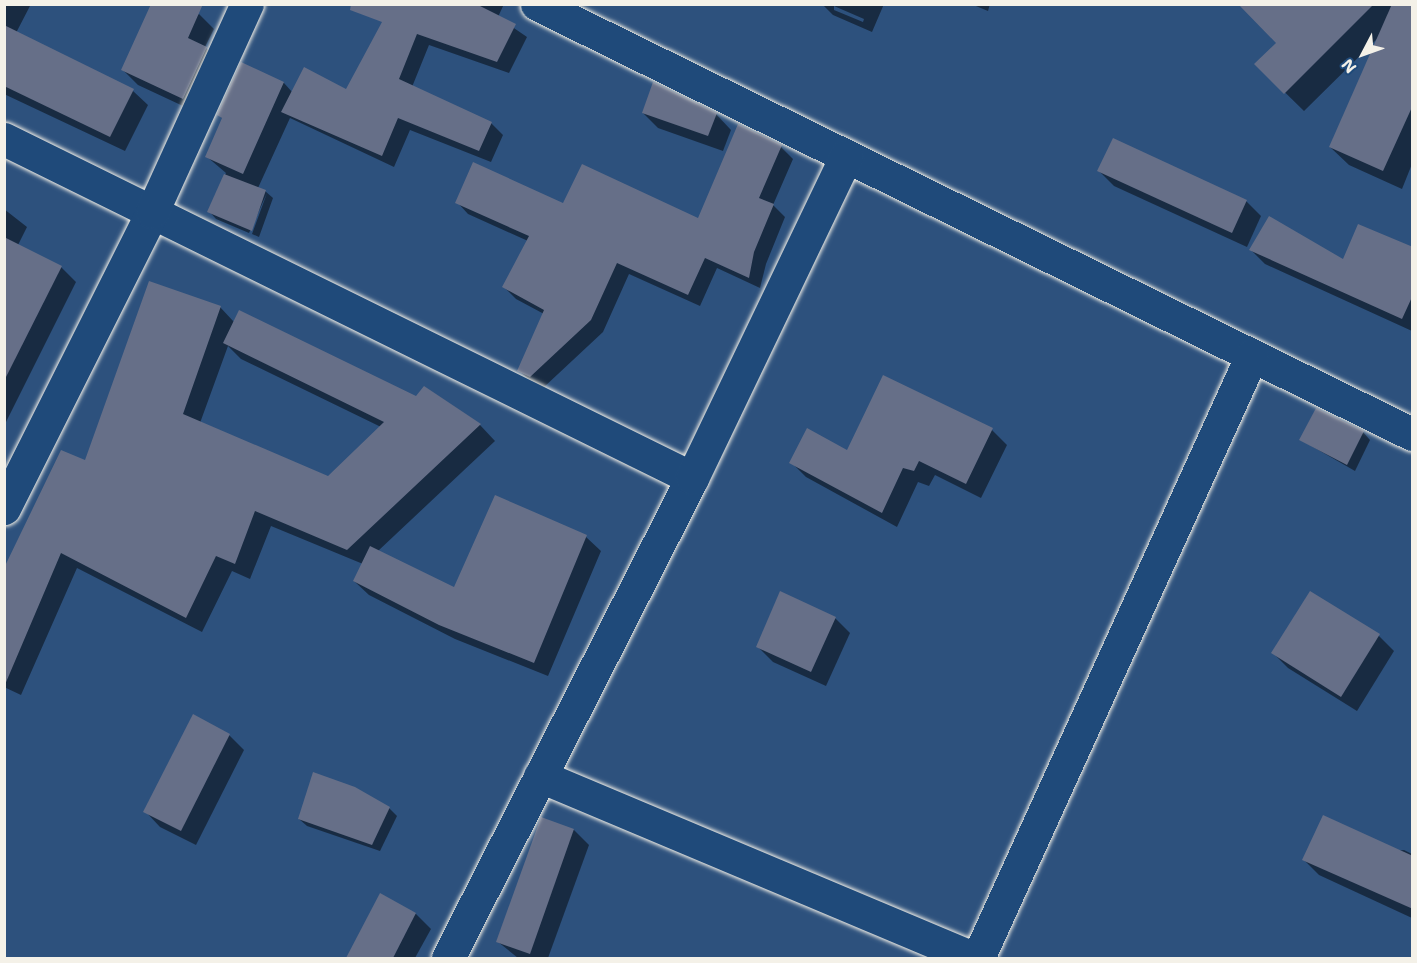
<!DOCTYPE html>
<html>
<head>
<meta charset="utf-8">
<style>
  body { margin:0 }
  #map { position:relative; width:1417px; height:963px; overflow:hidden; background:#2d517d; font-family:"Shantell Sans",sans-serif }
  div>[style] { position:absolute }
  .shadow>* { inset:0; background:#0007 }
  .building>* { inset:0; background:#666f88 }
  .roads { filter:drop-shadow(0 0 2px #f4f1e8) drop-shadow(0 0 2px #f4f1e8) }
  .minor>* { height:33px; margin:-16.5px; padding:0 16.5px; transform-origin:16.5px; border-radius:16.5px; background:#1f4a7a }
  span { translate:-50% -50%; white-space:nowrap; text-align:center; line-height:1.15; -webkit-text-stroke:4.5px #1f4a7a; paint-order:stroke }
  .frame { position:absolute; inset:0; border:6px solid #f4f1e8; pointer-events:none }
  .north { position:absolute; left:1333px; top:24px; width:60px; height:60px; -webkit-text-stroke:4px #1f4a7a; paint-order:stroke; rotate:229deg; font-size:16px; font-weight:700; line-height:24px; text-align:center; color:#f4f1e8 }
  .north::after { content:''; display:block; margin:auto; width:21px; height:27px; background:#f4f1e8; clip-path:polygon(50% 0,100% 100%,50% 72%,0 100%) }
</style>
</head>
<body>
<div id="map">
  <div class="shadow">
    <div style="clip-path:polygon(4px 4px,31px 4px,16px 33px,133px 91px,148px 105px,125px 151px,4px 94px)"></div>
    <div style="clip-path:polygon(394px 4px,504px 4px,498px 17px,527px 37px,509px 73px,429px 45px,412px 87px,491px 123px,503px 135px,491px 162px,410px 130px,394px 167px,290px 118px,258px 188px,265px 191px,273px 198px,259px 237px,252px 234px,267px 193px,249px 233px,216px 219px,209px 211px,226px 173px,206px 156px,223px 119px,219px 115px,242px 64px,284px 83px,293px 93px,346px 91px)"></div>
    <div style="clip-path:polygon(evenodd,822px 4px,884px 4px,872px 32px,833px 15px,822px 4px,834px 6px,864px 19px,863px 22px,834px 10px,834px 6px)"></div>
    <div style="clip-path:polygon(971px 4px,990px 4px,988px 11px)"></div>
    <div style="clip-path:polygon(1412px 4px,1412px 164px,1402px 189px,1349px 165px,1330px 147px,1380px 36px,1304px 111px,1256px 64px,1278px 43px,1240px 5px)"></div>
    <div style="clip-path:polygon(199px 14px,214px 29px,205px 47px,221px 63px,198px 113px,138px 85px,123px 70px)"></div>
    <div style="clip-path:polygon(643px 113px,716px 114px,731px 130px,723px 151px,658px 128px)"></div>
    <div style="clip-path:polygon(739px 126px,781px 147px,793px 159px,773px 205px,785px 217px,766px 264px,760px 288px,717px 268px,700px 306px,629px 274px,603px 332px,543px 388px,531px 382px,519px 370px,544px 314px,516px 299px,504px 287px,528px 241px,468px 214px,457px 202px,564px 205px,699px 220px)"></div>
    <div style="clip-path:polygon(1099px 171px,1246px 201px,1261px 216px,1247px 247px,1114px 186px)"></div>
    <div style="clip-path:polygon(4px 209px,27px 227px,18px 245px,61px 267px,76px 282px,4px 426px)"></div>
    <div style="clip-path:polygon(1412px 249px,1412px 331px,1265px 264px,1251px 250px,1344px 261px)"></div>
    <div style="clip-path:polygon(evenodd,220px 307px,234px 322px,480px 425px,495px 441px,378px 551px,455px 589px,496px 497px,586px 537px,601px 551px,548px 676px,455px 639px,369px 595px,354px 581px,363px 564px,271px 526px,250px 579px,232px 571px,202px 632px,77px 568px,21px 695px,4px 687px,4px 570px,86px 462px,220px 307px,228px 346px,241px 359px,381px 427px,328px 478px,200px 423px,228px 346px)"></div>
    <div style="clip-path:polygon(992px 430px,1007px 445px,981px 498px,935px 475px,929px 486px,918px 482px,897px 527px,806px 477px,791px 462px)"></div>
    <div style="clip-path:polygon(1363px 432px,1370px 440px,1355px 471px,1301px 440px)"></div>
    <div style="clip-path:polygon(1311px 593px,1379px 636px,1394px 651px,1357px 711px,1288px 668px,1273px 653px)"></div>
    <div style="clip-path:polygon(835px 618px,850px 633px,826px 686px,773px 662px,758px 647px)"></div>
    <div style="clip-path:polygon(229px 735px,244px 750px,196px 845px,160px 827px,145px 811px)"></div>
    <div style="clip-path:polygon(389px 808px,397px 816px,380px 851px,307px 826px,299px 819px)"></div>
    <div style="clip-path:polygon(542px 819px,574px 830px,589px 845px,548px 958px,518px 958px,497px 941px)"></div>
    <div style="clip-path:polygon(1404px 850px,1412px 854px,1412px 918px,1319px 875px,1304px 860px)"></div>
    <div style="clip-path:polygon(381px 895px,416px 914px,431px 929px,415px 958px,348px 958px)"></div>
  </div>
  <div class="building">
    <div style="clip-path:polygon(151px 4px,203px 4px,188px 38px,207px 47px,183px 99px,121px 70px)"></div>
    <div style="clip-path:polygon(351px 4px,476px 4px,516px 24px,497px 62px,417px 34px,399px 79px,492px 122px,479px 151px,398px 118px,382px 156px,281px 112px,304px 67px,346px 89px,382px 22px,350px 10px)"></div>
    <div style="clip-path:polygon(1238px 4px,1374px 4px,1284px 94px,1254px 64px,1276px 43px)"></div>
    <div style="clip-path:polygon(1392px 4px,1413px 4px,1413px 105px,1383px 171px,1329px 147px)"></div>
    <div style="clip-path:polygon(4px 25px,134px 89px,110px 137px,4px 86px)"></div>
    <div style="clip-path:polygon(241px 62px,284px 82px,243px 174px,205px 157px,222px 118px,217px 115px)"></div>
    <div style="clip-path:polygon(653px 82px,717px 113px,708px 136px,642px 113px)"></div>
    <div style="clip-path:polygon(738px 124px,782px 145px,759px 198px,774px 204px,754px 252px,749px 278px,705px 258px,688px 295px,617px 263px,591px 320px,530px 377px,517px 371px,544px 310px,502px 287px,529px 236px,455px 203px,473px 162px,563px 203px,582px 164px,698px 218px)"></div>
    <div style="clip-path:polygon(1113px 138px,1247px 200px,1232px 233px,1097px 171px)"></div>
    <div style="clip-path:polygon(224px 174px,266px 190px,252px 231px,207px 212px)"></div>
    <div style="clip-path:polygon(1269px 216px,1343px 259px,1358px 224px,1413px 247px,1413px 295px,1402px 319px,1249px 250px)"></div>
    <div style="clip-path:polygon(4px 237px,62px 266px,4px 381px)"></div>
    <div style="clip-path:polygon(149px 281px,221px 306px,183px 414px,328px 476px,384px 422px,223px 343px,239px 310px,416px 396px,424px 386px,481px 424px,347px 550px,255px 511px,235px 564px,216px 556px,186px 618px,61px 553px,4px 687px,4px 568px,61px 450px,85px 460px)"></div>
    <div style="clip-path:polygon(883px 375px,993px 428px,966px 484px,919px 461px,914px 471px,903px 468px,882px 513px,789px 463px,807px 428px,847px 450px)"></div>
    <div style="clip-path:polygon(1316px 408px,1364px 431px,1347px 465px,1299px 440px)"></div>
    <div style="clip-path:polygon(495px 495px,587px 535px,534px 663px,439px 625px,353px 581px,370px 546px,454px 587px)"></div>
    <div style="clip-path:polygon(780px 591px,836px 617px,811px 672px,756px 647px)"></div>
    <div style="clip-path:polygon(1310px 591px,1380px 634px,1341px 697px,1271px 653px)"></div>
    <div style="clip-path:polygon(193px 714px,230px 734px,181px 831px,143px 812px)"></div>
    <div style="clip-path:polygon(313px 772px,355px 787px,390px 807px,372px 845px,298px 819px)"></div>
    <div style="clip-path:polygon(1323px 815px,1413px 856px,1413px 909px,1302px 860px)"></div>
    <div style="clip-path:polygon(541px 817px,574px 829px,530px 954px,496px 942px)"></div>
    <div style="clip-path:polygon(380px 893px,416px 913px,393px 958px,346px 958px)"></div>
  </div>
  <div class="roads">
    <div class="minor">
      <div style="left:537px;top:4px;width:975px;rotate:26.17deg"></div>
      <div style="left:4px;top:139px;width:767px;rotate:26.23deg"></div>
      <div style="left:4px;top:508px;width:331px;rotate:-63.4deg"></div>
      <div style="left:152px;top:212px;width:229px;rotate:-65.5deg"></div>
      <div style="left:540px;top:776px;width:471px;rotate:22.8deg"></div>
      <div style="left:448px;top:958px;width:538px;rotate:-63.05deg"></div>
      <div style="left:692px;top:478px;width:357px;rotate:-64.4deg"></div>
      <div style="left:978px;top:958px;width:662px;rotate:-65.56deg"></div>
    </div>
  </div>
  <div class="frame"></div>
  <div class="north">N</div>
</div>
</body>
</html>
